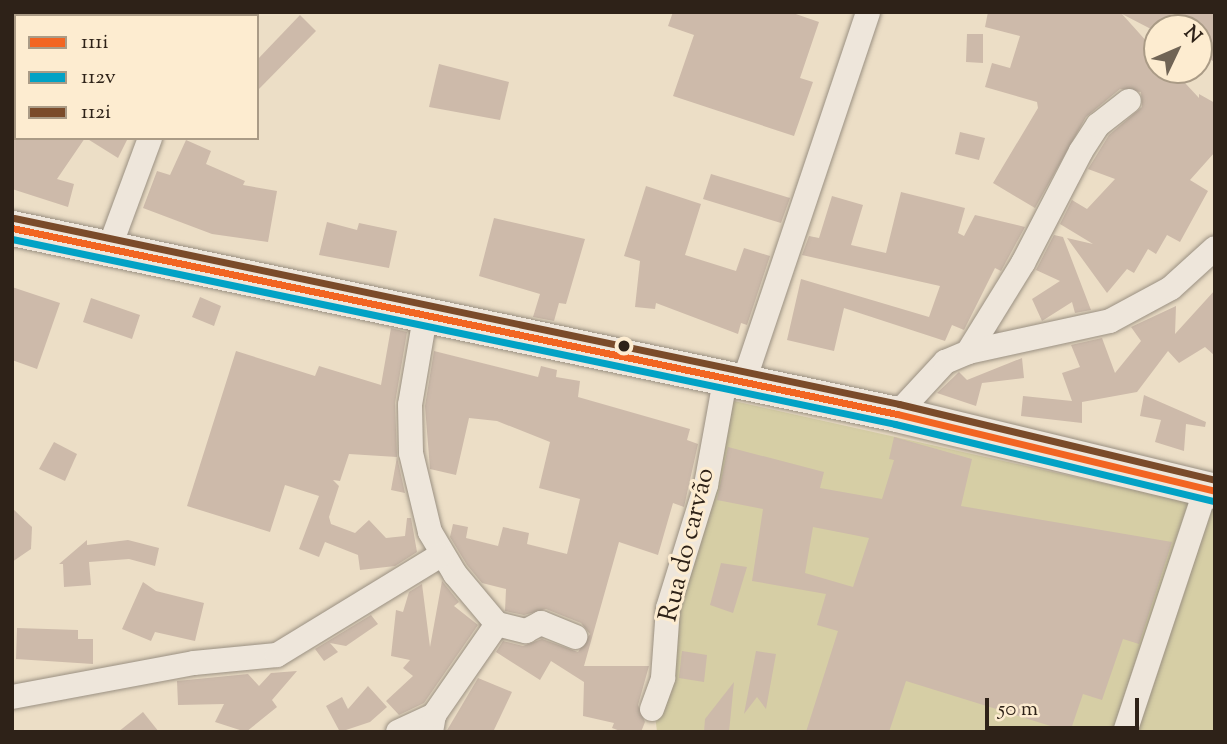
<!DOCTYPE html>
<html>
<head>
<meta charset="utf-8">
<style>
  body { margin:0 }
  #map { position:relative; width:1227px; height:744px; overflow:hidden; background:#ecdec6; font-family:"Sorts Mill Goudy",serif }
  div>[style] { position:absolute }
  .green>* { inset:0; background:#d6cea5 }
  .building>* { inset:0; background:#cdbaaa }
  .roads { filter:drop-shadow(0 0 2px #9a9082) drop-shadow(0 0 2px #9a9082) }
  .minor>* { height:24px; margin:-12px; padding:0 12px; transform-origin:12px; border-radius:12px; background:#eee6db }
  .secondary>* { height:35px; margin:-17.5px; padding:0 17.5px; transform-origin:17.5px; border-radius:17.5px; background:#eee6db }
  .bus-1>* { height:7px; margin:-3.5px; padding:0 3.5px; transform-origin:3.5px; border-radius:3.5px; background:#f26522 }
  .bus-2>* { height:7px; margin:-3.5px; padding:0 3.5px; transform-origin:3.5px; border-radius:3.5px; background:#02a2c5 }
  .bus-3>* { height:7px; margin:-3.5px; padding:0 3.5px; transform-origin:3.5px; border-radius:3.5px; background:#7a4b2a }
  .dots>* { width:19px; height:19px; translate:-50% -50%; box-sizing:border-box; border:4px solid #fdecd0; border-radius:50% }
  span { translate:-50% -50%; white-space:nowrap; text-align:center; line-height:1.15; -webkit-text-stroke:6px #fdecd0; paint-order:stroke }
  .street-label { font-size:26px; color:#2e2218 }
  .frame { position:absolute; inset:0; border:14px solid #2e2218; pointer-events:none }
  .legend { position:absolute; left:14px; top:14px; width:245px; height:126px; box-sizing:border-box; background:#fdecd0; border:2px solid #aa9b86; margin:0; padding:9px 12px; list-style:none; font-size:21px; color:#2e2218 }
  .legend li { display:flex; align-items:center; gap:14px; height:35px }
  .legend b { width:35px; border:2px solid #aa9b86 }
  .north { position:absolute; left:1143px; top:14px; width:70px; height:70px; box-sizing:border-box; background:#fdecd0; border:2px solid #aa9b86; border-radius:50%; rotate:46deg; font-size:19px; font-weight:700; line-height:28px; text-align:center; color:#2e2218 }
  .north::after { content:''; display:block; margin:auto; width:24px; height:32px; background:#706455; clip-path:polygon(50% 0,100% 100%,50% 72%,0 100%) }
  .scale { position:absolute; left:985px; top:698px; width:154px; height:32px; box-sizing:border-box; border:4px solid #2e2218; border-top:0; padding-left:9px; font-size:21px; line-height:24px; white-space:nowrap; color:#2e2218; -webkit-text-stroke:5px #fdecd0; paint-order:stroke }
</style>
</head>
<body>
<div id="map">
  <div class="green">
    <div style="clip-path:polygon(725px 399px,1215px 508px,1215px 732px,657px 732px,655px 714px,676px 604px)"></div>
  </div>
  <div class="building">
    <div style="clip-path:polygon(673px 12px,790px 12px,819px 22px,800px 78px,813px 82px,794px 136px,673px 96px,694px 35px,668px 26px)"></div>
    <div style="clip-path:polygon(988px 12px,1215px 12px,1215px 62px,1199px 54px,1199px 28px,1189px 28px,1171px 12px,1168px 28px,1149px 28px,1122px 14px,1157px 53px,1157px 70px,1173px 70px,1199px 98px,1199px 94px,1215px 103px,1215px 152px,1190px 180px,1208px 191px,1180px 242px,1167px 235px,1156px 254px,1148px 249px,1134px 273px,1127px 269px,1107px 293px,1067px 238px,1093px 244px,1060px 224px,1072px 200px,1087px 209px,1115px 179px,1088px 169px,1109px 135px,1142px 107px,1141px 92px,1120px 89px,1086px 117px,1035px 208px,993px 183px,1038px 108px,1037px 102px,985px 87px,992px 63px,1010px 68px,1020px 36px,985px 27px)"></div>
    <div style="clip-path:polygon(300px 15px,316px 31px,257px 91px,257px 60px)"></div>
    <div style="clip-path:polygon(967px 34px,983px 34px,983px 63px,966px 62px)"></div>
    <div style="clip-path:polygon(439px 64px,509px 82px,500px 120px,429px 107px)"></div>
    <div style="clip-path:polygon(960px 132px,985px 138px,979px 160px,955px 154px)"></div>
    <div style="clip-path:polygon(12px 138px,85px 138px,57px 179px,74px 184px,68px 207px,12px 189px)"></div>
    <div style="clip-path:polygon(86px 138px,128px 138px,118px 158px)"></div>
    <div style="clip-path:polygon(186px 140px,211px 151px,206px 164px,245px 181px,243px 185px,277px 191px,268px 242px,212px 234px,143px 208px,157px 171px,170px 175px)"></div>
    <div style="clip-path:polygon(711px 174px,790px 198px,781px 223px,703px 199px)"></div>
    <div style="clip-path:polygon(646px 186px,701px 204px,685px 255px,736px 271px,744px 248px,770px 256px,747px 325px,741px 323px,738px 334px,656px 303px,655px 309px,635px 307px,640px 261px,624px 256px)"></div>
    <div style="clip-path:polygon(901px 192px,965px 208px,958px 233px,964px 236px,975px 215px,1025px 227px,1001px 271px,995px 268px,964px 330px,952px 325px,945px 341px,844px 308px,834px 351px,787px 340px,801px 279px,929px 317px,940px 286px,802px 255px,809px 236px,819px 238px,832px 196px,863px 205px,851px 245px,886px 253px)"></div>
    <div style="clip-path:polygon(494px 218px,585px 239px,566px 304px,559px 303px,554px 321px,533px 317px,540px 294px,479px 276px)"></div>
    <div style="clip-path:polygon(327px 222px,357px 230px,359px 223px,397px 231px,389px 268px,319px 255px)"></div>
    <div style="clip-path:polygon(1054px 235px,1063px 237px,1091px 310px,1075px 313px,1072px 302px,1042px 321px,1032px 299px,1060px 281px,1036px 270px)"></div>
    <div style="clip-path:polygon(12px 287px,60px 303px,37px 369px,12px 360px)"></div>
    <div style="clip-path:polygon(1215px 290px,1215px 356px,1205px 347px,1179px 363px,1168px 351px,1137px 392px,1082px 402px,1082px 423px,1021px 416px,1023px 396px,1072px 401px,1062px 373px,1080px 367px,1071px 345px,1102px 338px,1115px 373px,1141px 341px,1131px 327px,1176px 306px,1175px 334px)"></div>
    <div style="clip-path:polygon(200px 297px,221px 306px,214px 326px,192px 317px)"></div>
    <div style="clip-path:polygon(91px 298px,140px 315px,132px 339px,83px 322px)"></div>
    <div style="clip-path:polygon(391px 328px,407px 332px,395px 403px,397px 457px,349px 454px,340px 481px,333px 480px,339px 486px,329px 517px,331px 524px,355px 533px,369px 520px,386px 538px,405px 536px,407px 518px,411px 518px,417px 552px,395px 566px,360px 570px,358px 555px,325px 542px,319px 557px,299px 549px,319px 496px,285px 485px,270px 532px,187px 506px,236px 351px,315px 376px,319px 366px,381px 385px)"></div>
    <div style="clip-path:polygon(434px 351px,538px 377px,541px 366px,557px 370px,556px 377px,580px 381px,578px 397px,690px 429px,687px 440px,698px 444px,684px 507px,673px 503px,658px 555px,619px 542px,584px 666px,649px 666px,638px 705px,645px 722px,641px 732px,623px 732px,612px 728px,614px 723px,583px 716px,584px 682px,551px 661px,540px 680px,496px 652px,503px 641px,523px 646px,542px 639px,578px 652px,590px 634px,581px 623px,546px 609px,524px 615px,505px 611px,506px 589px,482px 583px,467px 565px,450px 537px,453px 524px,468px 527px,466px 538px,498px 546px,503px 527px,529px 533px,527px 544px,567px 554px,580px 499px,539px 488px,550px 442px,497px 421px,469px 418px,456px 475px,430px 469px,425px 406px)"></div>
    <div style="clip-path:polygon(1022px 358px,1024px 378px,982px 383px,976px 406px,937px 393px,959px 372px,967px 380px)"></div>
    <div style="clip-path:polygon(1144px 395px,1206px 422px,1205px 427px,1186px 424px,1184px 451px,1155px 442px,1161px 420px,1140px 416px)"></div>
    <div style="clip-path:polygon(evenodd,894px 437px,972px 459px,961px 506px,1172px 542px,1139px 644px,1123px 639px,1102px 700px,1083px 694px,1070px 732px,906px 681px,889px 732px,806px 732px,838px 631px,817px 625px,826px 594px,752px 581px,763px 509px,717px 500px,728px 447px,824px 472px,820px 488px,882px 499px,894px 460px,889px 459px,894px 437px,813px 527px,869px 538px,853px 587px,805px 573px,813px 527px)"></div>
    <div style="clip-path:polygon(54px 442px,77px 454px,65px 481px,39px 469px)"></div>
    <div style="clip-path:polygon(397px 457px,405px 493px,391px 490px)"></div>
    <div style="clip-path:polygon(12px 508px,32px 527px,31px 549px,12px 562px)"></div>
    <div style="clip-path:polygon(87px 540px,87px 545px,128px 540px,159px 548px,155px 566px,129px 559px,89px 562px,91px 585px,64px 587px,63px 564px,59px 564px)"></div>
    <div style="clip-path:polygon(721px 563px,747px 567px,733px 613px,710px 605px)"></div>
    <div style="clip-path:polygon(442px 581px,459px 602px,454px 606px,478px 625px,424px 703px,399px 715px,386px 701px,413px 676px,403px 668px,410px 660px,391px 656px,396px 610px,403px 612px,409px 592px,422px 584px,430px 647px)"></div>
    <div style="clip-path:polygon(143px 582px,156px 591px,204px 603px,195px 641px,155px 632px,151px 641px,122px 629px)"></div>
    <div style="clip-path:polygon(371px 615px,378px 624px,346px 646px,330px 643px,338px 652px,324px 661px,315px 649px)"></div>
    <div style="clip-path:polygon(17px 628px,78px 630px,78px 639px,93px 639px,93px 664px,16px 659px)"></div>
    <div style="clip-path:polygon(682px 651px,707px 655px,704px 682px,679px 678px)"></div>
    <div style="clip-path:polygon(756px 651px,776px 654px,766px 709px,757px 697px,744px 714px)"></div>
    <div style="clip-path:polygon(297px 671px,272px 700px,277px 707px,246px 732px,215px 722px,224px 704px,178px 705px,177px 681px,248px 674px,259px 686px,271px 673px)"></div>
    <div style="clip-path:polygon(478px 678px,512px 692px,493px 732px,446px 732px)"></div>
    <div style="clip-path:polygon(734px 682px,729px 732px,704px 732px,705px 719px)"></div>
    <div style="clip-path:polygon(368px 686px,387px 707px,370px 722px,340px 732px,326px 706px,342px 697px,348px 709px)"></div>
    <div style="clip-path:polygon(143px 712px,159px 732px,118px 732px)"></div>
  </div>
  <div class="roads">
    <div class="minor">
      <div style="left:197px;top:16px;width:4px;rotate:-76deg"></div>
      <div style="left:109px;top:249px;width:118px;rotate:-69.7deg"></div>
      <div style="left:425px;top:317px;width:89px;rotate:99.7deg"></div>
      <div style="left:410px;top:405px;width:48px;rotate:88.8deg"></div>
      <div style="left:411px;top:453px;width:81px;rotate:76.5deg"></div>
      <div style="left:430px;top:532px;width:49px;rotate:59.2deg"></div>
      <div style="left:455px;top:574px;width:65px;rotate:50deg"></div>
      <div style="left:497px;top:624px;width:30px;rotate:14deg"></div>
      <div style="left:526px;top:631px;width:17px;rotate:-28deg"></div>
      <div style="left:541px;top:623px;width:37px;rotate:22deg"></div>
      <div style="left:968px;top:352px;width:105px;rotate:-58.3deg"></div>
      <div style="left:1023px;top:263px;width:126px;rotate:-62.6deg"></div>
      <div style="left:1081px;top:151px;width:31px;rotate:-57deg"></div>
      <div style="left:1098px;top:125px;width:39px;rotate:-38deg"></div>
      <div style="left:743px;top:384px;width:392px;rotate:-71.4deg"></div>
      <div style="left:897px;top:414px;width:71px;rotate:-47.3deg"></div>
      <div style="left:945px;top:362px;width:25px;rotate:-23deg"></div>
      <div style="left:968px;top:352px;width:145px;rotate:-12.3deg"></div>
      <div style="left:1110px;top:321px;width:69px;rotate:-28.4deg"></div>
      <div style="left:1171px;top:288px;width:59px;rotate:-42.3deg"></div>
      <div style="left:12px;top:697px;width:185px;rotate:-10.6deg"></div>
      <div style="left:194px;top:663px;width:83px;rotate:-5.5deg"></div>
      <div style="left:277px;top:655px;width:192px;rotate:-31.4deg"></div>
      <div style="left:652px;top:709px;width:33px;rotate:-70deg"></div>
      <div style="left:663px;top:678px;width:70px;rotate:-85.9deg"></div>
      <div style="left:668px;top:608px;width:129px;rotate:-72.8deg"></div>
      <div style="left:706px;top:485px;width:107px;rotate:-79.7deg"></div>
      <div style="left:398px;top:732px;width:40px;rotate:-25deg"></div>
      <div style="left:431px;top:732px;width:17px;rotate:-80deg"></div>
      <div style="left:434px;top:715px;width:111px;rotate:-55.3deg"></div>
      <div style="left:1125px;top:732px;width:256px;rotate:-71.6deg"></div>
    </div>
    <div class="secondary">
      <div style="left:12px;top:228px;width:904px;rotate:11.87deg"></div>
      <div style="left:897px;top:414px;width:327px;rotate:13.6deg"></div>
    </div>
  </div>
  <div class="bus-1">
    <div style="left:12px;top:228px;width:904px;rotate:11.87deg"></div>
    <div style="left:897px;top:414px;width:327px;rotate:13.6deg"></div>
  </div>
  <div class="bus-2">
    <div style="left:12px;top:239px;width:902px;rotate:11.83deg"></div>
    <div style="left:895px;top:424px;width:327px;rotate:13.6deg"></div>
  </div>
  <div class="bus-3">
    <div style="left:14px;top:218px;width:904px;rotate:11.87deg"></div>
    <div style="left:899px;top:404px;width:325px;rotate:13.5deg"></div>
  </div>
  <div class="dots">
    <div style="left:624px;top:346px;background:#2e2218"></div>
  </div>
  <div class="street-label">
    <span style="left:688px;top:545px;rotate:-76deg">Rua do carvão</span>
  </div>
  <div class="frame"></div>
  <ul class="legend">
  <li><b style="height:9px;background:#f26522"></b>111i</li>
  <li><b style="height:9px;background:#02a2c5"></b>112v</li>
  <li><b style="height:9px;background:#7a4b2a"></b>112i</li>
  </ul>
  <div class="north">N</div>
  <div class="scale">50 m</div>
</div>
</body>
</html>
